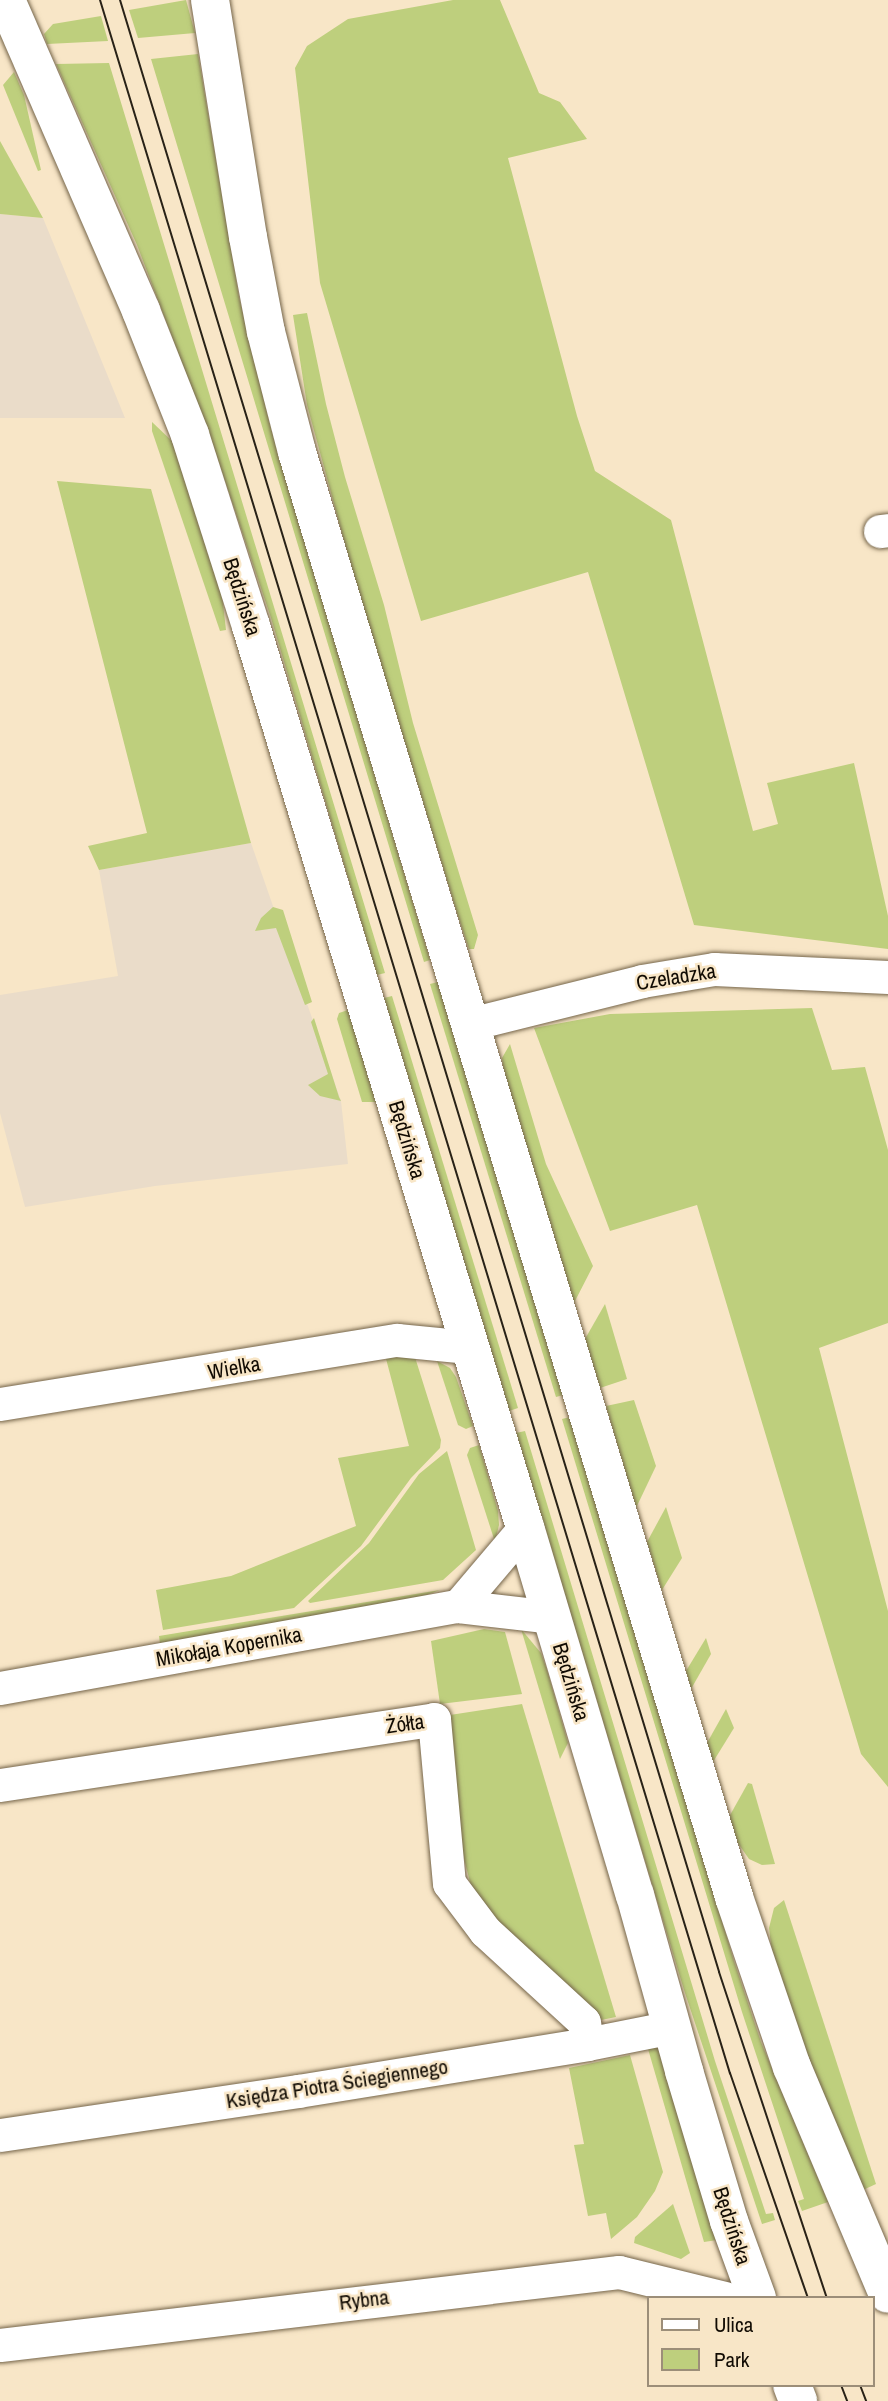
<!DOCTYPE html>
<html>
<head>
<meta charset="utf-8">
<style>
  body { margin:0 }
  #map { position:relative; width:888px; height:2401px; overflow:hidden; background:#f8e6c7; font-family:"Archivo Narrow",sans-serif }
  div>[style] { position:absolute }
  .commercial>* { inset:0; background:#eadcc9 }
  .green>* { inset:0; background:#becf7d }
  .roads { filter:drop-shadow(0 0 2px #75654a) drop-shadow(0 0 2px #75654a) }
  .minor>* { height:33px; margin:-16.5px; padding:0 16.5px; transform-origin:16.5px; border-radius:16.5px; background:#fff }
  .tertiary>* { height:38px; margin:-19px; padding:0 19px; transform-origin:19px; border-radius:19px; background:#fff }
  .tram>* { height:2px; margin:-1px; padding:0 1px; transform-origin:1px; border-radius:1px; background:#292217 }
  span { translate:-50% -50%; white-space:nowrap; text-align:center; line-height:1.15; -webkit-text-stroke:5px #f8e6c7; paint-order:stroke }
  .street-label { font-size:21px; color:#110b03 }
  .legend { position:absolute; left:647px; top:2296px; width:228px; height:91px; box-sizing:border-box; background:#f8e6c7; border:2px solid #9c8e79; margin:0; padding:9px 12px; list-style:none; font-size:21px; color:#110b03 }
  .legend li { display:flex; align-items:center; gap:14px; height:35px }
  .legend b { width:35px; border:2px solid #9c8e79 }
</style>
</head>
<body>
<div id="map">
  <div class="commercial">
    <div style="clip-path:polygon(0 214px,43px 218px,125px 418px,0 418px)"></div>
    <div style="clip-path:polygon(251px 843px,341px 1101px,348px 1164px,155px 1186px,25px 1207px,0 1113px,0 995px,118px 976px,99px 870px)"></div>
  </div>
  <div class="green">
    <div style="clip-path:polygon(186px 0,195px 33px,138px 38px,129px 10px)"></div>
    <div style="clip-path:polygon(453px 0,500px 0,539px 93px,560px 102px,587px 139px,508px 158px,577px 416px,595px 471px,671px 520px,753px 831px,778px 824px,767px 783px,854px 763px,888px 916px,888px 949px,694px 925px,588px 572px,421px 621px,320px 283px,295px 68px,307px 46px,348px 19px)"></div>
    <div style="clip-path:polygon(101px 16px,108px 41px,47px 44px,44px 34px,53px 24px)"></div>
    <div style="clip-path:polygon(198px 54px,239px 297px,270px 425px,430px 960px,424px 962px,151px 59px)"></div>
    <div style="clip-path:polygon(109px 63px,385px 973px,377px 975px,271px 618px,211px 439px,137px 245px,56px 64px)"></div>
    <div style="clip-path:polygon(14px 72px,24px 95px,41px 170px,38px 171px,3px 85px)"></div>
    <div style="clip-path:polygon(0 141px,43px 218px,0 214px)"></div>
    <div style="clip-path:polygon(307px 313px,326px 404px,345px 477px,384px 605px,413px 723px,478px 935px,474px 949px,469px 949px,459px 919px,357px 588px,307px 405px,293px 315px)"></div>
    <div style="clip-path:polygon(152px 422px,172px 441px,222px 595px,226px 630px,220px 631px,152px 431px)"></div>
    <div style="clip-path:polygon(57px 481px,151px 489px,251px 843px,99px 870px,88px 846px,147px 833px)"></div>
    <div style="clip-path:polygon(273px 907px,283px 910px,312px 1002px,305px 1005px,276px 928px,255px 931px,261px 918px)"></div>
    <div style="clip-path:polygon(438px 982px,563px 1395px,556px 1397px,430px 984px)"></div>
    <div style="clip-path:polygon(392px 996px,518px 1408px,509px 1411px,384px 998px)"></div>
    <div style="clip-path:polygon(812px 1008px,832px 1070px,865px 1067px,888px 1150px,888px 1323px,819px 1348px,888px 1611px,888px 1787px,861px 1754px,697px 1205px,610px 1231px,534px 1028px,610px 1014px)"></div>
    <div style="clip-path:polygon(348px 1010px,376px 1102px,362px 1102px,337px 1019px,339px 1013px)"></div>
    <div style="clip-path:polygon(314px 1018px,339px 1097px,341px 1101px,320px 1096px,308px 1085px,328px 1074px,311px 1022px)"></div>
    <div style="clip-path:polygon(510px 1044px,546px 1164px,593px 1266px,574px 1303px,504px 1072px,502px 1058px)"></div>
    <div style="clip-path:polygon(605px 1304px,627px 1379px,600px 1388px,585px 1339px)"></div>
    <div style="clip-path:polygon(414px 1354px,441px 1440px,440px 1448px,411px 1478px,361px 1546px,294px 1608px,163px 1630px,156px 1590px,231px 1576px,356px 1526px,338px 1458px,409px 1446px,385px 1355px)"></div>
    <div style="clip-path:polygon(437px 1361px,450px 1368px,456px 1377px,473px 1426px,466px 1429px,458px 1425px)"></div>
    <div style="clip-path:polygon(634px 1400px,656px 1466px,636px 1508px,606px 1406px)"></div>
    <div style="clip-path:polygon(570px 1417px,734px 1961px,761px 2042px,828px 2202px,802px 2211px,798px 2201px,804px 2199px,742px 2012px,562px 1419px)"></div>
    <div style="clip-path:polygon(525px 1431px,715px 2061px,766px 2214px,773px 2213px,775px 2220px,762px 2224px,684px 1990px,516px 1433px)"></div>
    <div style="clip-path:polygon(479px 1445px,498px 1511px,499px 1525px,495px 1542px,467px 1455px,470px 1448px)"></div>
    <div style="clip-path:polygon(447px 1451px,476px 1550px,443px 1580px,310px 1603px,308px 1601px,369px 1543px,419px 1474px)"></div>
    <div style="clip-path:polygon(666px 1507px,682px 1558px,662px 1590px,647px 1542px)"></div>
    <div style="clip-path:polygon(440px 1590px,419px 1598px,160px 1644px,159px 1636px)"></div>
    <div style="clip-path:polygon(484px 1629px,505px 1632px,522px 1694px,440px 1704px,431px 1641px)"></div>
    <div style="clip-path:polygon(521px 1629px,541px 1653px,547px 1670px,568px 1743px,560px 1759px)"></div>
    <div style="clip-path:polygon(706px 1638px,711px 1654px,691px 1689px,686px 1671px)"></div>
    <div style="clip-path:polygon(522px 1704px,616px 2017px,591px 2022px,476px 1906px,453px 1815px,437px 1717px)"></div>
    <div style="clip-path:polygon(726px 1709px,734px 1728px,713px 1762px,707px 1743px)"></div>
    <div style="clip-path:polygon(748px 1783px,752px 1784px,775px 1864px,762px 1865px,749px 1859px,733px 1836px,729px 1817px)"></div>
    <div style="clip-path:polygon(784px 1900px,876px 2184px,863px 2190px,801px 2042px,772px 1953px,769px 1928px,774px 1908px)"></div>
    <div style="clip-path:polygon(646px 2042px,658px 2047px,717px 2240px,704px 2242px)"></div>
    <div style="clip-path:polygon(630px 2055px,663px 2172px,655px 2191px,637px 2217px,611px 2239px,606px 2213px,588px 2216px,574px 2145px,584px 2144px,569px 2068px)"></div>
    <div style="clip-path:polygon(673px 2204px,690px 2253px,681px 2259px,634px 2243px,635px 2237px)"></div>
  </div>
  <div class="roads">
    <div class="minor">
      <div style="left:880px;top:531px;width:8px;rotate:-7deg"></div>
      <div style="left:470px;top:1024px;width:177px;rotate:-14deg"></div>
      <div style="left:642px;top:981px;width:73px;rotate:-9.5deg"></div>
      <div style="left:714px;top:969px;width:174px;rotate:2.6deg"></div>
      <div style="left:0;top:1404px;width:402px;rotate:-9.2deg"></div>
      <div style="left:397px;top:1340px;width:72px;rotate:5.6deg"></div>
      <div style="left:458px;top:1606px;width:104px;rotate:-49.7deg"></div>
      <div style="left:0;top:1688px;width:465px;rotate:-10.2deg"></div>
      <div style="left:458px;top:1606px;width:94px;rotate:6.7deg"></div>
      <div style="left:0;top:1785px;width:439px;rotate:-8.6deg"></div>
      <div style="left:434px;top:1719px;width:165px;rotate:84.8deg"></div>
      <div style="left:449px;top:1883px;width:60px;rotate:53.1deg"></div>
      <div style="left:485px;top:1931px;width:134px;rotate:42.6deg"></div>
      <div style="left:584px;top:2022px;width:22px;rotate:82deg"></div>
      <div style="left:0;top:2135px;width:301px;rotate:-8.4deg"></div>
      <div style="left:298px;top:2091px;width:293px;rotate:-9.2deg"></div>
      <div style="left:587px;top:2044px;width:87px;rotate:-11.3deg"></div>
      <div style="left:0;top:2345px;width:623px;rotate:-6.73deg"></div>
      <div style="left:619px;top:2272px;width:109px;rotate:13.8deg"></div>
    </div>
    <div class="tertiary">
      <div style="left:6px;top:0;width:339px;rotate:66.5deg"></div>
      <div style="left:141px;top:311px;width:133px;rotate:68.4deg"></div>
      <div style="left:190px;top:435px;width:201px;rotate:72.3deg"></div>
      <div style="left:251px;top:626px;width:942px;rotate:73.09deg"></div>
      <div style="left:525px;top:1527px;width:384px;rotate:73.4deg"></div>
      <div style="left:635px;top:1895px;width:183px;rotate:74.4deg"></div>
      <div style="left:684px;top:2071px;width:157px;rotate:73.3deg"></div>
      <div style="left:729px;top:2221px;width:82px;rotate:70deg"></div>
      <div style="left:210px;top:0;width:240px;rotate:80.9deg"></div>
      <div style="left:248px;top:237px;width:97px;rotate:79.3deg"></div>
      <div style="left:266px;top:332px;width:124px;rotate:75.5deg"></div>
      <div style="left:297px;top:452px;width:1510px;rotate:73.17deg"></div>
      <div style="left:734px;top:1897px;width:180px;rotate:71.2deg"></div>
      <div style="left:792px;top:2067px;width:246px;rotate:67.1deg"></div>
      <div style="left:792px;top:2385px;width:17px;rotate:69deg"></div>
    </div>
  </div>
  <div class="tram">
    <div style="left:100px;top:0;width:2167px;rotate:73.1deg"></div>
    <div style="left:730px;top:2073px;width:238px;rotate:70.9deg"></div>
    <div style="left:120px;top:0;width:2061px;rotate:73.1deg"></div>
    <div style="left:719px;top:1972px;width:343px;rotate:71.7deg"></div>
    <div style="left:841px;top:2385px;width:17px;rotate:69deg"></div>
    <div style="left:860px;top:2385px;width:17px;rotate:69deg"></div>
  </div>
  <div class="street-label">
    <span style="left:242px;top:597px;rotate:72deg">Będzińska</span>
    <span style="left:676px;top:977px;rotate:-9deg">Czeladzka</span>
    <span style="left:407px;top:1140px;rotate:73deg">Będzińska</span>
    <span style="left:234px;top:1368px;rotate:-10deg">Wielka</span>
    <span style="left:229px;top:1647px;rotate:-10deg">Mikołaja Kopernika</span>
    <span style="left:571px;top:1682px;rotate:73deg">Będzińska</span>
    <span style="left:405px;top:1724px;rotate:-8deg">Żółta</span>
    <span style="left:337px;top:2084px;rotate:-9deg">Księdza Piotra Ściegiennego</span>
    <span style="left:732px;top:2226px;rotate:72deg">Będzińska</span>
    <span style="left:364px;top:2300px;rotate:-7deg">Rybna</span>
  </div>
  <ul class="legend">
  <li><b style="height:9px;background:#fff"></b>Ulica</li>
  <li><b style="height:19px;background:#becf7d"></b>Park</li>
  </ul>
</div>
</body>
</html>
